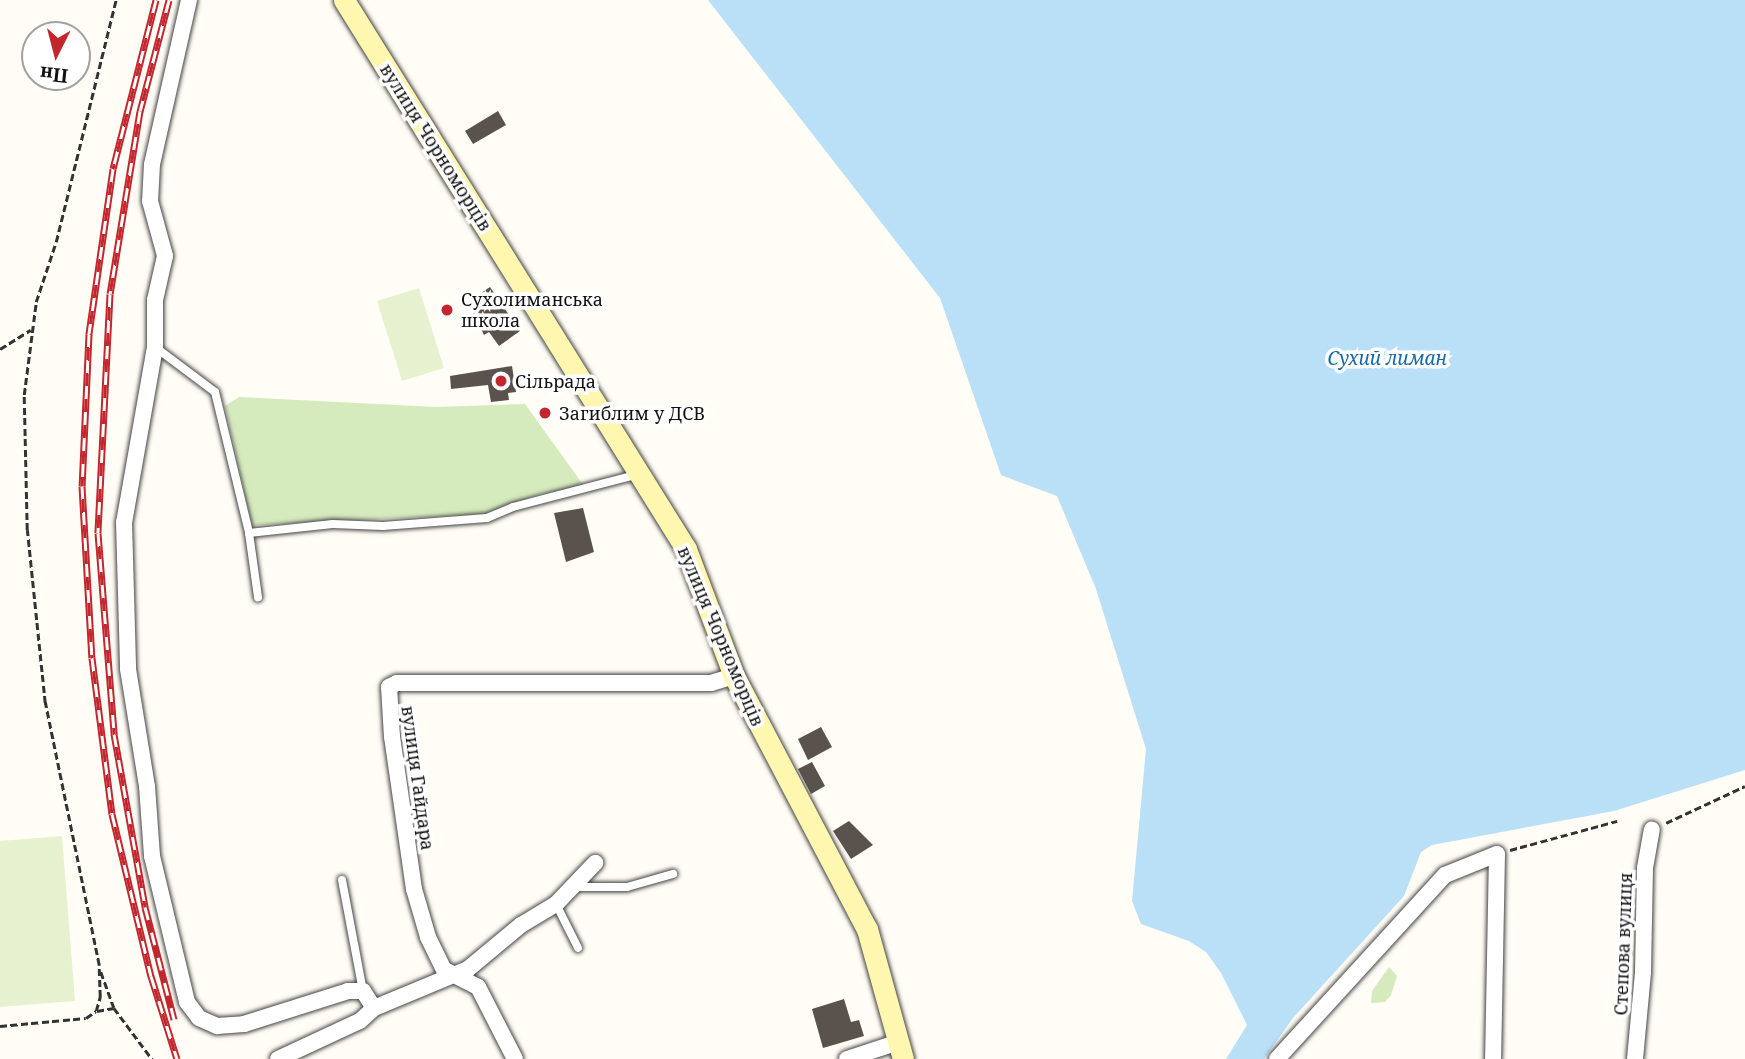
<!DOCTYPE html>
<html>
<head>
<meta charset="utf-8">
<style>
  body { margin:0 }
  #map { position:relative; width:1745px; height:1059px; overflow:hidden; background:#fffdf5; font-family:"Noto Serif",serif }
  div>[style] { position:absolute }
  .green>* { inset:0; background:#d5ebbd }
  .pitch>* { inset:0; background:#e6f2cf }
  .water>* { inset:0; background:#b9e0f7 }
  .building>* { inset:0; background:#5a524d }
  .path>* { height:2.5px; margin-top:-1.25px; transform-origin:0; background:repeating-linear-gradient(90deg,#333 0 7px,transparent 0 10.5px) }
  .roads { filter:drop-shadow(0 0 2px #444) drop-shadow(0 0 2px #444) }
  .service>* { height:8px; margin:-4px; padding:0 4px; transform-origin:4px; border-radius:4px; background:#fff }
  .minor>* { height:16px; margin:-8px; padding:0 8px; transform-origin:8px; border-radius:8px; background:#fff }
  .secondary>* { height:21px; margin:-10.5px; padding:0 10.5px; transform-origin:10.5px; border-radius:10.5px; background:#fff6b0 }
  .rail>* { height:7px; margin-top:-3.5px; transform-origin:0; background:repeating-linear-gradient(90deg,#fff 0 13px,#c4262e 0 26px); box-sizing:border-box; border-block:2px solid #c4262e }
  .dots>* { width:19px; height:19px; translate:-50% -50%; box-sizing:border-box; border:4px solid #fff; border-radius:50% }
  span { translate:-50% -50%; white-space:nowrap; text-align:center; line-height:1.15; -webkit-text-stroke:7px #fff; paint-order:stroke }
  .street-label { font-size:18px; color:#111 }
  .poi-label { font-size:18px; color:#111 }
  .left { translate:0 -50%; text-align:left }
  .water-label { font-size:19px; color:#1768a6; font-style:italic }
  .north { position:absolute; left:21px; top:21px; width:70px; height:70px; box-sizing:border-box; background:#fff; border:2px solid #a0a0a0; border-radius:50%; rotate:186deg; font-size:19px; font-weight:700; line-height:28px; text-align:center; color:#111 }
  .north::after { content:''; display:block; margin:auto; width:24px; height:32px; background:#c4262e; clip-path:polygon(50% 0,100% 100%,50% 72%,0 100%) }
</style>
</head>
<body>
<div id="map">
  <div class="green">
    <div style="clip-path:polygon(239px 397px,436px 407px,525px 404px,584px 486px,539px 494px,484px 514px,252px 525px,225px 406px)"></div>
    <div style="clip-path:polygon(1389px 967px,1397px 976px,1391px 995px,1385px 1002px,1371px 1003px,1372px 991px)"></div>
  </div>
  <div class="pitch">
    <div style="clip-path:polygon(419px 288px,444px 368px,402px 381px,377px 301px)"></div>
    <div style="clip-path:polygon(62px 836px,75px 1001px,0 1007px,0 841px)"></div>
  </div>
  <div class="water">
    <div style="clip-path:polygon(708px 0,1745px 0,1745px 770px,1614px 811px,1432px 845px,1421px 852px,1404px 896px,1293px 1018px,1264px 1059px,1226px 1059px,1247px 1025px,1221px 973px,1206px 952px,1189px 941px,1141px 924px,1132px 901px,1146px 749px,1096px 589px,1057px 496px,1001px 475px,940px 298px)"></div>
  </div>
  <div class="building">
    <div style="clip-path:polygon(498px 111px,506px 125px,473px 144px,465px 131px)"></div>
    <div style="clip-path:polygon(490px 287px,520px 331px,499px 346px,489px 332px,484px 335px,468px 302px)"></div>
    <div style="clip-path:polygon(512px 366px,516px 392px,508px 393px,509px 400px,491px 402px,488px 385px,451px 389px,450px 376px)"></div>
    <div style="clip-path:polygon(583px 508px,594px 552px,566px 562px,554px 513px)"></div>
    <div style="clip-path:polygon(821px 727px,832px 747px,808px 760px,798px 739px)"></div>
    <div style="clip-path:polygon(812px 762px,825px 786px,811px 794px,798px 769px)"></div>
    <div style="clip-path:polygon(849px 821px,873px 845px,851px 859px,833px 831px)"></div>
    <div style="clip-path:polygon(844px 999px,851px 1022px,859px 1020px,864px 1036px,823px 1048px,812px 1009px)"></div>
  </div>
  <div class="path">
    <div style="left:504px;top:308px;width:11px;rotate:-41deg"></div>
    <div style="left:0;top:349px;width:36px;rotate:-32deg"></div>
    <div style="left:1666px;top:823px;width:87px;rotate:-25.1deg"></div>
    <div style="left:1510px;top:850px;width:111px;rotate:-15.2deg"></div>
    <div style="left:101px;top:972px;width:38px;rotate:70deg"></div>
    <div style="left:114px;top:1008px;width:64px;rotate:53.3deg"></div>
    <div style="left:97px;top:1011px;width:17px;rotate:-10deg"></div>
    <div style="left:0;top:1026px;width:86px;rotate:-5.3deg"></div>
    <div style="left:86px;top:1018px;width:12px;rotate:-35deg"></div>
    <div style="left:96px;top:1011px;width:15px;rotate:-74deg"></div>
    <div style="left:100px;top:997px;width:32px;rotate:-92deg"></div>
    <div style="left:99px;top:965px;width:268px;rotate:-101.6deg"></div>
    <div style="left:45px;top:703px;width:174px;rotate:-95.9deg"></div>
    <div style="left:27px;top:530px;width:135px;rotate:-91.3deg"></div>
    <div style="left:24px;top:395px;width:94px;rotate:-82.6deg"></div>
    <div style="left:36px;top:302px;width:63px;rotate:-71.6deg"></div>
    <div style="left:56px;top:242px;width:249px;rotate:-76.1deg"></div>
  </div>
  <div class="roads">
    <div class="service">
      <div style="left:155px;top:347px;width:75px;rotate:36.9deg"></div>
      <div style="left:215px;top:392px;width:145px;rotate:76.4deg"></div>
      <div style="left:249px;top:533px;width:65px;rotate:82deg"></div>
      <div style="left:249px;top:533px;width:84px;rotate:-6.1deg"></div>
      <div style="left:333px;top:524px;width:50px;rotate:2.3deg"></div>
      <div style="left:383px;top:526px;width:104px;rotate:-4.4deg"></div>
      <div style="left:487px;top:518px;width:28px;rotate:-23deg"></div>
      <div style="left:513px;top:507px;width:130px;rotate:-14.7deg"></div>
      <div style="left:342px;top:880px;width:113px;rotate:79.3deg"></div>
      <div style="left:573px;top:887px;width:54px"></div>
      <div style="left:627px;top:887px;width:48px;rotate:-15.8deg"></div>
      <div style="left:556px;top:904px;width:49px;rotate:63.4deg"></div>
    </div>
    <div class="minor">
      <div style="left:189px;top:0;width:168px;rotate:102.7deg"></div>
      <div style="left:152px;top:164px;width:37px;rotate:93deg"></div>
      <div style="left:150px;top:201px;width:57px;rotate:74.7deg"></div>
      <div style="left:165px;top:256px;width:45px;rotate:102.8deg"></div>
      <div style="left:155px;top:300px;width:47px;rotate:90deg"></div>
      <div style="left:155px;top:347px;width:178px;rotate:100deg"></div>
      <div style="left:124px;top:522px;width:147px;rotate:88.4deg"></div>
      <div style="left:128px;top:669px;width:119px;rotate:80.8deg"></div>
      <div style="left:147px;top:786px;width:70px;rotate:85.9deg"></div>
      <div style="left:152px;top:856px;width:150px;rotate:76.5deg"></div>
      <div style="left:187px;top:1002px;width:20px;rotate:53deg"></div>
      <div style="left:199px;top:1018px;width:20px;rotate:24deg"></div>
      <div style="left:217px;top:1026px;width:27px;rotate:-4deg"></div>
      <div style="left:244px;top:1024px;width:109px;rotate:-17.6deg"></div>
      <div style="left:348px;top:991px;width:15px"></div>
      <div style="left:363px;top:991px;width:20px;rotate:57deg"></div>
      <div style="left:278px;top:1059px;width:90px;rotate:-24.9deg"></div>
      <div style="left:360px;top:1021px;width:19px;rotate:-43deg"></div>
      <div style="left:374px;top:1008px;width:102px;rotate:-22.5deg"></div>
      <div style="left:468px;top:969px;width:69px;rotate:-39.7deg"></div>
      <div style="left:521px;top:925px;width:41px;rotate:-31deg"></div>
      <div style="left:556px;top:904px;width:57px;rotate:-46.4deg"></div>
      <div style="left:515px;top:1059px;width:81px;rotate:-117.2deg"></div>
      <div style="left:478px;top:987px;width:38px;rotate:-153deg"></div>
      <div style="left:444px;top:970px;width:37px;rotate:-116deg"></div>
      <div style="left:428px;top:937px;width:50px;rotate:-106.3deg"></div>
      <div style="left:414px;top:889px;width:154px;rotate:-98.2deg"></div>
      <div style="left:392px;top:737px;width:50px;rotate:-93.4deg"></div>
      <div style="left:389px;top:687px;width:9px;rotate:-27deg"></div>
      <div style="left:397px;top:683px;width:314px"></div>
      <div style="left:711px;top:683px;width:24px;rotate:-17deg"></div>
      <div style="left:847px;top:1059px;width:55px;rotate:-18.1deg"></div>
      <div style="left:1277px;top:1059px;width:249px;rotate:-47.6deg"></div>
      <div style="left:1445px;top:875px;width:56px;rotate:-22deg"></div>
      <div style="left:1497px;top:854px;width:205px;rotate:91.1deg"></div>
      <div style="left:1635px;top:1059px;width:87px;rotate:-84.7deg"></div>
      <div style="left:1643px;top:972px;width:104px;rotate:-88.9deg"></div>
      <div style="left:1645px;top:868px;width:39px;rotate:-80deg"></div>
    </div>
    <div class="secondary">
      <div style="left:344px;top:0;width:647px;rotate:58.08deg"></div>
      <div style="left:686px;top:549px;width:136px;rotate:69.3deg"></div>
      <div style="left:734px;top:676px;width:286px;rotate:62.3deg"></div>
      <div style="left:867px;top:929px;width:135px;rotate:74.5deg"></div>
    </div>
  </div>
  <div class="rail">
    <div style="left:156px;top:0;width:174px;rotate:104.3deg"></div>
    <div style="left:113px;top:169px;width:167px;rotate:98.3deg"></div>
    <div style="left:89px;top:334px;width:152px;rotate:92.6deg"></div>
    <div style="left:82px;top:486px;width:172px;rotate:86.7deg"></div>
    <div style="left:92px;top:658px;width:157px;rotate:82.7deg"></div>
    <div style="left:112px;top:814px;width:167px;rotate:76.5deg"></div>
    <div style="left:151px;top:976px;width:87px;rotate:72.6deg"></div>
    <div style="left:169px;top:0;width:115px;rotate:104.6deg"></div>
    <div style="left:140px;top:111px;width:185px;rotate:99.3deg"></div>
    <div style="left:110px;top:294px;width:239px;rotate:92.9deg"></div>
    <div style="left:98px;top:533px;width:202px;rotate:85.4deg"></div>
    <div style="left:114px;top:734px;width:176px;rotate:79.8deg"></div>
    <div style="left:145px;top:907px;width:116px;rotate:75.5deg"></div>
  </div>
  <div class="dots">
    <div style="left:447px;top:310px;background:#c4262e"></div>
    <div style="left:501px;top:381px;background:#c4262e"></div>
    <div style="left:545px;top:413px;background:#c4262e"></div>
  </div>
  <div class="street-label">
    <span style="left:436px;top:147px;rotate:58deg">вулиця Чорноморців</span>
    <span style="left:721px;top:636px;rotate:67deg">вулиця Чорноморців</span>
    <span style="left:418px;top:778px;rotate:82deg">вулиця Гайдара</span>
    <span style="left:1623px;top:944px;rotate:-88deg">Степова вулиця</span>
  </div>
  <div class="poi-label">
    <span class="left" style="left:461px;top:310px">Сухолиманська<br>школа</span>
    <span class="left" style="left:515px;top:381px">Сільрада</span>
    <span class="left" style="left:559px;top:413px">Загиблим у ДСВ</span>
  </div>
  <div class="water-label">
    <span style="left:1387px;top:359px">Сухий лиман</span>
  </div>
  <div class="north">Пн</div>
</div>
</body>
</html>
